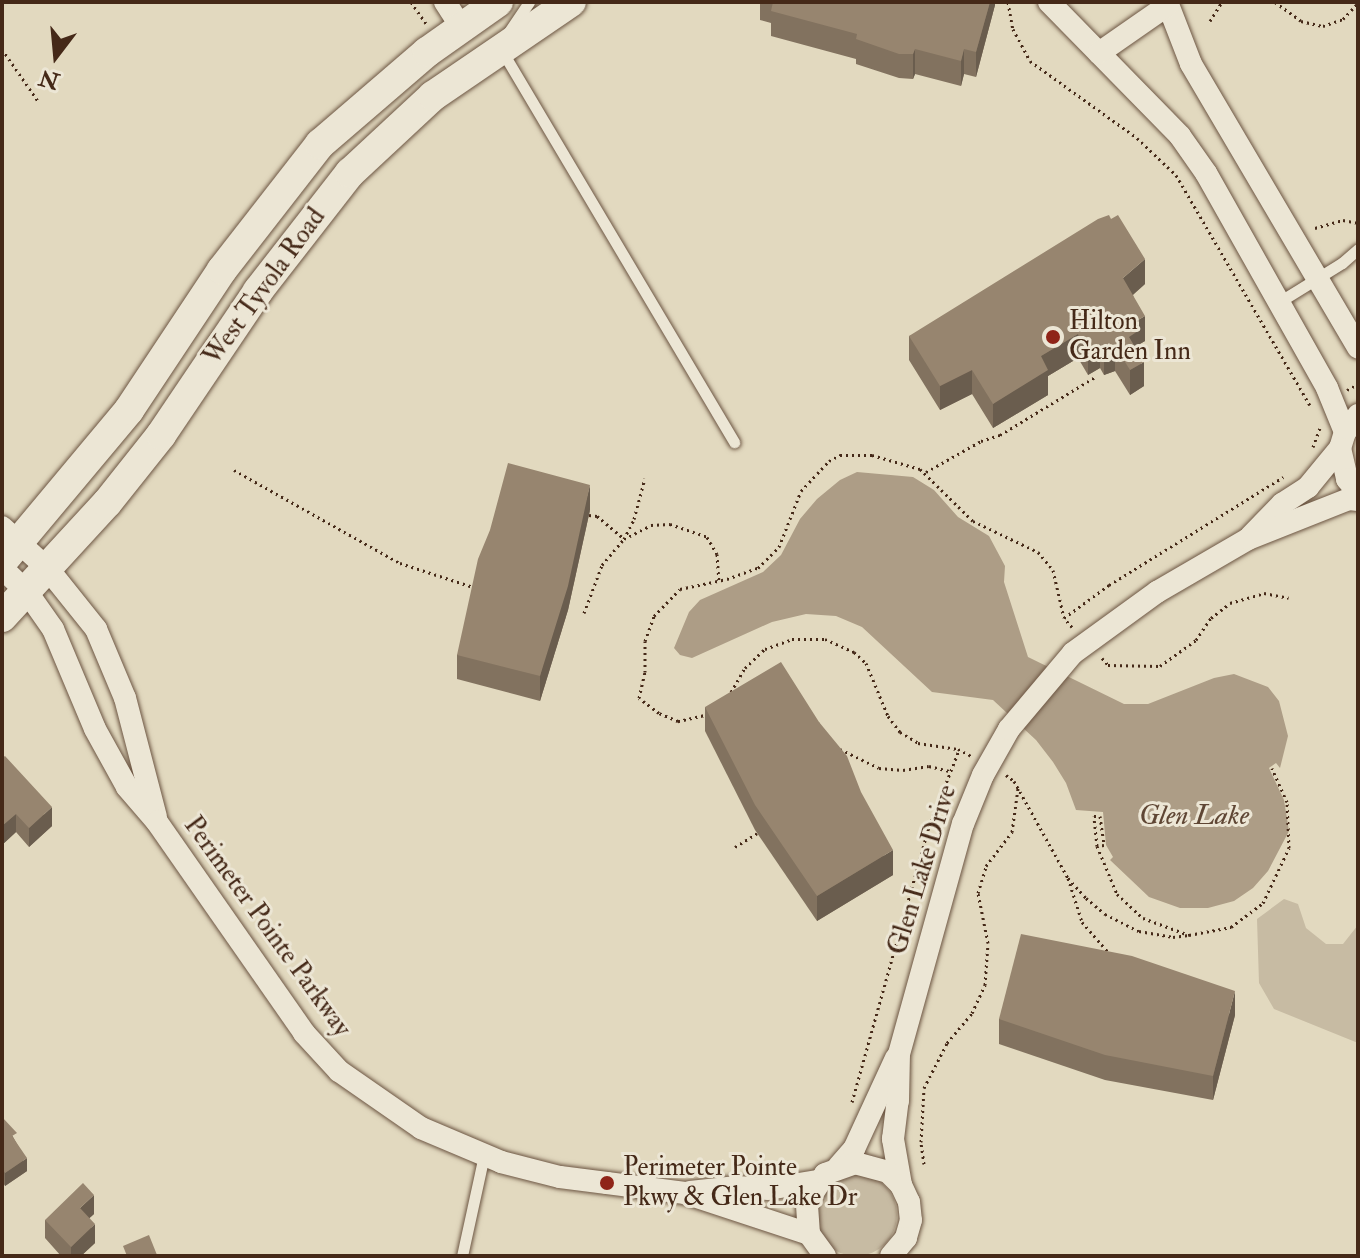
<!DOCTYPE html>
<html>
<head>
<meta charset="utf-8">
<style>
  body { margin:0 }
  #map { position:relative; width:1360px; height:1258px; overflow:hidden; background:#e2d9bf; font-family:"IM FELL Double Pica",serif }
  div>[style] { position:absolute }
  .green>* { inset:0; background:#c7bba3 }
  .round { border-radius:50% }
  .water>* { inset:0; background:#ad9d86 }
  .path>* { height:3px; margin-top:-1.5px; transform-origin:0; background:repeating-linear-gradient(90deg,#452918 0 2px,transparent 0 6px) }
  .roads { filter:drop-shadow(0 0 2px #6c5542) drop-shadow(0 0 2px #6c5542) }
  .service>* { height:11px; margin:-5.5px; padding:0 5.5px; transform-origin:5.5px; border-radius:5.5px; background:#ece6d5 }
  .minor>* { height:22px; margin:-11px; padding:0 11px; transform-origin:11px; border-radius:11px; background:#ece6d5 }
  .secondary>* { height:30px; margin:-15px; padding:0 15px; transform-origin:15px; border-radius:15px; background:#ece6d5 }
  .wall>* { inset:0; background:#82725f }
  .shaded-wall>* { inset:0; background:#6a5d4e }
  .building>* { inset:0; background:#97856f }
  .dots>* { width:22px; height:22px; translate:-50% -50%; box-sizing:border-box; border:4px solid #ece6d5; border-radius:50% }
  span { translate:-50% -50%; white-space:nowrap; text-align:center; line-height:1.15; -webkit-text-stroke:6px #ece6d5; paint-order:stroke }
  .street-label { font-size:26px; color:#452918 }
  .poi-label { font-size:26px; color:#452918 }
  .left { translate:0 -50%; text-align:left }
  .water-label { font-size:28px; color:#5f4634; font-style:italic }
  .frame { position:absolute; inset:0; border:4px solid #452918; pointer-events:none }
  .north { position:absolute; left:16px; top:16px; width:80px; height:80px; -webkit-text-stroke:6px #ece6d5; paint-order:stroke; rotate:196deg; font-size:22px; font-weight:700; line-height:32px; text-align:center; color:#452918 }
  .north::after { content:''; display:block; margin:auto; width:28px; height:36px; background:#452918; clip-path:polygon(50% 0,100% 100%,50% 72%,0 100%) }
</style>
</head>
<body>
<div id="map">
  <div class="green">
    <div style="clip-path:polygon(1284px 899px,1298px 904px,1306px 928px,1326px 944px,1343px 944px,1358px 925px,1358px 1043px,1274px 1009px,1259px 983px,1257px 919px)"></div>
    <div class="round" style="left:815px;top:1174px;width:82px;height:82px"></div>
  </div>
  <div class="water">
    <div style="clip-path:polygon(857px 472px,913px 477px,934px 490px,958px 517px,989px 536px,1005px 566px,1004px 582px,1028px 657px,1124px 704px,1148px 704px,1214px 678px,1234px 674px,1268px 687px,1279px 701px,1288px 736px,1280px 768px,1276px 763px,1269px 768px,1284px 800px,1289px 831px,1268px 871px,1253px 888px,1234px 901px,1208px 908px,1180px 908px,1149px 897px,1110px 860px,1113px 857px,1106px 845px,1103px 812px,1076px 810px,1066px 783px,1053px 762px,1036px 740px,993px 700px,932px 692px,862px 627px,836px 616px,806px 614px,772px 622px,692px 658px,680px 655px,674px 648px,689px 612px,700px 600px,763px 572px,781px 555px,800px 519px,817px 499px,840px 480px)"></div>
  </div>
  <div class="path">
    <div style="left:411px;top:2px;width:28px;rotate:55deg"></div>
    <div style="left:1008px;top:2px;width:27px;rotate:80deg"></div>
    <div style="left:1013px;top:29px;width:36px;rotate:62deg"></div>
    <div style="left:1030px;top:61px;width:132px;rotate:35.7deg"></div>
    <div style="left:1137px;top:138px;width:54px;rotate:43.5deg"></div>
    <div style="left:1176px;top:175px;width:266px;rotate:59.8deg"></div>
    <div style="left:1275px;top:2px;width:32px;rotate:36deg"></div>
    <div style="left:1301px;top:21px;width:23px;rotate:13deg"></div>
    <div style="left:1323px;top:26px;width:21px;rotate:-19deg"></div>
    <div style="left:1343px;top:19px;width:22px;rotate:-47deg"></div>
    <div style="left:1210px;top:21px;width:22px;rotate:-58deg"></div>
    <div style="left:2px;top:49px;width:63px;rotate:55.3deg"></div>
    <div style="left:1315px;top:228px;width:29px;rotate:-16deg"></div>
    <div style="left:1343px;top:220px;width:15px;rotate:11deg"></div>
    <div style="left:1347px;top:390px;width:13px;rotate:-29deg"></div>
    <div style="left:1313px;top:447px;width:20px;rotate:-70deg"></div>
    <div style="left:234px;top:470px;width:190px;rotate:29.3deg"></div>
    <div style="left:400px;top:563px;width:77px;rotate:18.2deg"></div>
    <div style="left:926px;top:472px;width:63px;rotate:-29.4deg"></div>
    <div style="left:981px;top:441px;width:20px;rotate:-18deg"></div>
    <div style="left:1000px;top:435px;width:111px;rotate:-31.4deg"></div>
    <div style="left:589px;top:515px;width:8px;rotate:7deg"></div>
    <div style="left:597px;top:516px;width:35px;rotate:40deg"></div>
    <div style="left:624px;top:539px;width:22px;rotate:-63deg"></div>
    <div style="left:634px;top:519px;width:42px;rotate:-75deg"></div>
    <div style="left:584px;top:613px;width:51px;rotate:-69.4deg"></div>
    <div style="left:602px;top:565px;width:34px;rotate:-50deg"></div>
    <div style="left:624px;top:539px;width:30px;rotate:-27deg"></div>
    <div style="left:651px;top:525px;width:19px;rotate:-3deg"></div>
    <div style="left:670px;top:524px;width:39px;rotate:19deg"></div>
    <div style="left:707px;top:537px;width:20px;rotate:60deg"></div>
    <div style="left:717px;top:554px;width:27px;rotate:86deg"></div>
    <div style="left:1072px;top:627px;width:12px;rotate:-132deg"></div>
    <div style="left:1064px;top:618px;width:56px;rotate:-36.3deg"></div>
    <div style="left:1109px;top:585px;width:205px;rotate:-31.8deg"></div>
    <div style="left:1102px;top:658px;width:9px;rotate:49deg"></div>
    <div style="left:1108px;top:665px;width:52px;rotate:1.1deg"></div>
    <div style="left:1160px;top:666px;width:44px;rotate:-35.8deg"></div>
    <div style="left:1196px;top:640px;width:27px;rotate:-56deg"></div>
    <div style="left:1211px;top:618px;width:24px;rotate:-38deg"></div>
    <div style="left:1230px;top:603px;width:35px;rotate:-16deg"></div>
    <div style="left:1264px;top:593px;width:25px;rotate:11deg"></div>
    <div style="left:731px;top:692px;width:28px;rotate:-60deg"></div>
    <div style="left:745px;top:668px;width:28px;rotate:-44deg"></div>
    <div style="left:765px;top:649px;width:29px;rotate:-20deg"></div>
    <div style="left:792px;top:639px;width:33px"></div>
    <div style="left:825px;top:639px;width:32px;rotate:24deg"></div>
    <div style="left:854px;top:652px;width:16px;rotate:43deg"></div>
    <div style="left:866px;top:663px;width:57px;rotate:67.5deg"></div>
    <div style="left:888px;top:716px;width:20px;rotate:53deg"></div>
    <div style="left:900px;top:732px;width:21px;rotate:31deg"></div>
    <div style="left:918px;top:743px;width:40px;rotate:8.5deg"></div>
    <div style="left:958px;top:749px;width:15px;rotate:28deg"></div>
    <div style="left:709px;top:714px;width:32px;rotate:167deg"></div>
    <div style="left:678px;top:721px;width:21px;rotate:-157deg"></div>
    <div style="left:659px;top:713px;width:25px;rotate:-143deg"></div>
    <div style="left:639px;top:698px;width:27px;rotate:-77deg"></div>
    <div style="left:645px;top:672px;width:31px;rotate:-90deg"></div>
    <div style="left:645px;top:641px;width:27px;rotate:-70deg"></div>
    <div style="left:654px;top:616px;width:37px;rotate:-46deg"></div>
    <div style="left:680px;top:589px;width:48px;rotate:-12deg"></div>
    <div style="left:727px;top:579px;width:33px;rotate:-20deg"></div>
    <div style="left:758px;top:568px;width:30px;rotate:-45deg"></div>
    <div style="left:779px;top:547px;width:60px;rotate:-68.6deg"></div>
    <div style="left:801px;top:491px;width:41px;rotate:-47deg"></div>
    <div style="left:829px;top:461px;width:13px;rotate:-29deg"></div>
    <div style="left:840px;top:455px;width:32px"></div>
    <div style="left:872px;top:455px;width:50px;rotate:16.3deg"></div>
    <div style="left:920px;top:469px;width:74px;rotate:44.5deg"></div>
    <div style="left:973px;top:521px;width:72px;rotate:25.5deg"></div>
    <div style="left:1038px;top:552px;width:23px;rotate:50deg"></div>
    <div style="left:1053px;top:570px;width:49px;rotate:77.1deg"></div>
    <div style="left:840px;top:749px;width:43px;rotate:26deg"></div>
    <div style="left:879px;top:768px;width:24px;rotate:5deg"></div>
    <div style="left:903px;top:770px;width:26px;rotate:-9deg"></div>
    <div style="left:929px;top:766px;width:21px;rotate:14deg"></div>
    <div style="left:1006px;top:775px;width:10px;rotate:37deg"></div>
    <div style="left:1014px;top:781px;width:111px;rotate:60.9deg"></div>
    <div style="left:1068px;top:878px;width:27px;rotate:48deg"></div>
    <div style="left:1086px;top:898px;width:25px;rotate:40deg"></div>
    <div style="left:1105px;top:914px;width:38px;rotate:27deg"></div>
    <div style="left:1139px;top:931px;width:35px;rotate:10deg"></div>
    <div style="left:1173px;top:937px;width:16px;rotate:-7deg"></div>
    <div style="left:1094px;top:816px;width:6px"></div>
    <div style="left:1100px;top:816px;width:29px;rotate:82deg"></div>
    <div style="left:1104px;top:845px;width:7px;rotate:172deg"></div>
    <div style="left:1097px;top:846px;width:30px;rotate:-96deg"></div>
    <div style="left:1097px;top:846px;width:52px;rotate:67.4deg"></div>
    <div style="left:1117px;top:894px;width:35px;rotate:43deg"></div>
    <div style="left:1143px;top:918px;width:49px;rotate:20.3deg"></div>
    <div style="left:1189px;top:935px;width:43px;rotate:-10.8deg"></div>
    <div style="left:1231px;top:927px;width:40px;rotate:-37deg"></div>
    <div style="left:1263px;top:903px;width:61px;rotate:-64.7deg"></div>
    <div style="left:1289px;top:848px;width:46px;rotate:-92.5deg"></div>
    <div style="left:1287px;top:802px;width:37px;rotate:-114deg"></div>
    <div style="left:735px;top:847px;width:26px;rotate:-32deg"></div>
    <div style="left:1068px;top:878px;width:46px;rotate:72.3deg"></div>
    <div style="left:1082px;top:922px;width:41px;rotate:48.9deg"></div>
    <div style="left:852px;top:1102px;width:286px;rotate:-74.4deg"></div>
    <div style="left:929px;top:827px;width:83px;rotate:-68.7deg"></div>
    <div style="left:924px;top:1164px;width:22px;rotate:-98deg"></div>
    <div style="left:921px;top:1142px;width:54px;rotate:-86.8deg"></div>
    <div style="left:924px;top:1088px;width:51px;rotate:-62.9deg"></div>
    <div style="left:947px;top:1043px;width:39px;rotate:-50deg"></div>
    <div style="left:972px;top:1013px;width:31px;rotate:-65deg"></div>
    <div style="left:985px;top:985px;width:42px;rotate:-85.9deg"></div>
    <div style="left:988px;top:943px;width:51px;rotate:-101.3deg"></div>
    <div style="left:978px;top:893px;width:28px;rotate:-73deg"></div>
    <div style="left:986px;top:866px;width:43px;rotate:-52.6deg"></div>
    <div style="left:1012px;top:832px;width:44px;rotate:-82.2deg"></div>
  </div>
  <div class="roads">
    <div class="service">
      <div style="left:506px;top:36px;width:41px;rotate:-55.9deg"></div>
      <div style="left:502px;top:51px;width:455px;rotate:59.3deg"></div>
      <div style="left:1279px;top:302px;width:74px;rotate:-31.8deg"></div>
      <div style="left:1342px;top:263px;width:21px;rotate:-41deg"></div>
      <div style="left:462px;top:1256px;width:103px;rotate:-77.7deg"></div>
    </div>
    <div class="minor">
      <div style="left:445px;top:2px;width:30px;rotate:57deg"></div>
      <div style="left:1049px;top:2px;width:187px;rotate:45.6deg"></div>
      <div style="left:1180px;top:136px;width:45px;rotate:54.9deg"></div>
      <div style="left:1206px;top:173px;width:247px;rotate:60.6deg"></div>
      <div style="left:1327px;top:388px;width:48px;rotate:67.8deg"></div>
      <div style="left:1167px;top:2px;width:66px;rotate:68.8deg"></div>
      <div style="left:1191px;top:64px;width:329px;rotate:59.5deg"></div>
      <div style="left:1099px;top:53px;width:84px;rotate:-34.8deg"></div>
      <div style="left:1358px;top:415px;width:21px;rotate:127deg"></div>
      <div style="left:1345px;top:432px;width:17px;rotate:107deg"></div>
      <div style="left:1340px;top:448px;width:32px;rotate:77deg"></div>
      <div style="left:1347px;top:479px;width:18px;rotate:52deg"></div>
      <div style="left:2px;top:527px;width:62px;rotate:42.4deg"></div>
      <div style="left:48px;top:569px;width:77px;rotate:51.3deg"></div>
      <div style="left:96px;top:629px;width:75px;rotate:67.2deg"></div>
      <div style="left:125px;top:698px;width:123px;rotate:75.4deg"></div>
      <div style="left:1251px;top:536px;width:45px;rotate:-45.9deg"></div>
      <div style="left:1282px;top:504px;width:31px;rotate:-33deg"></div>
      <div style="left:1308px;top:487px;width:50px;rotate:-50.6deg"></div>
      <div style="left:2px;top:568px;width:35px;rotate:44deg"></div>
      <div style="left:27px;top:592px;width:45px;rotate:54.9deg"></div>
      <div style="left:53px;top:629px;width:108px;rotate:67.2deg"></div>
      <div style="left:95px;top:729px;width:66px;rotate:61.1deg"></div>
      <div style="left:127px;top:787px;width:46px;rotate:49.4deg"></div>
      <div style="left:157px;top:822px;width:257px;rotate:55.1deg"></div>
      <div style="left:304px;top:1033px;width:52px;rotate:47.4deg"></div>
      <div style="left:339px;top:1071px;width:100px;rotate:34.8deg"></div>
      <div style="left:421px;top:1128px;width:87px;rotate:23deg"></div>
      <div style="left:501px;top:1162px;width:61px;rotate:14.3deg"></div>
      <div style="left:560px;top:1177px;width:126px;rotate:7.3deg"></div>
      <div style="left:685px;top:1193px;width:131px;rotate:18.3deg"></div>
      <div style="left:839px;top:1166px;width:23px;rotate:-49deg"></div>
      <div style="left:854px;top:1149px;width:100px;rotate:-65.2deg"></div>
      <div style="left:901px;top:1185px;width:47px;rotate:-99.9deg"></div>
      <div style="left:893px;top:1139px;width:38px;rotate:-83deg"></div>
      <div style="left:898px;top:1101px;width:47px;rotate:-88.8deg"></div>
      <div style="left:899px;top:1054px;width:239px;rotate:-74.5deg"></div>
      <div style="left:963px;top:824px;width:53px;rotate:-67.8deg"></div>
      <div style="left:983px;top:775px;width:53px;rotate:-60.5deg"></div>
      <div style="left:1009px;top:729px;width:99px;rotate:-49.9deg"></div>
      <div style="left:1073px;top:653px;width:104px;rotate:-36deg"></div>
      <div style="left:1157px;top:592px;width:105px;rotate:-30.2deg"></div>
      <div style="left:1248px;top:539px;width:109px;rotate:-21.6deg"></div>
      <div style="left:1349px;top:499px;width:9px;rotate:6deg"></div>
      <div style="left:690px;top:1192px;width:45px;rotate:-6.3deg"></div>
      <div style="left:735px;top:1187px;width:33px;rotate:3deg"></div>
      <div style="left:768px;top:1189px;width:51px;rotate:-9.1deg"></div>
      <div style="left:825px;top:1256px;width:27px;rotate:-126deg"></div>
      <div style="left:809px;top:1234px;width:32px;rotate:-94deg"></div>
      <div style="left:807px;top:1202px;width:33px;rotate:-57deg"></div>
      <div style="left:825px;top:1174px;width:32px;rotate:-20deg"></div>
      <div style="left:855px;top:1163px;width:34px;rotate:15deg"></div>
      <div style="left:888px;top:1172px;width:18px;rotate:45deg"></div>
      <div style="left:901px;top:1185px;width:19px;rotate:65deg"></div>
      <div style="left:909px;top:1202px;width:18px;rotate:84deg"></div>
      <div style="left:911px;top:1220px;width:19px;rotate:106deg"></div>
      <div style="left:906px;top:1238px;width:23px;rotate:130deg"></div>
    </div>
    <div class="secondary">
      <div style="left:2px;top:562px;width:198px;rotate:-50.1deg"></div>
      <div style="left:129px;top:410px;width:168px;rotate:-56.4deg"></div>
      <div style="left:222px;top:270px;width:160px;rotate:-52.1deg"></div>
      <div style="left:320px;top:144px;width:141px;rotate:-40.7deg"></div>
      <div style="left:427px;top:52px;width:87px;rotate:-35.2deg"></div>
      <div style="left:2px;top:617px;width:155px;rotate:-47.4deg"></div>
      <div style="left:107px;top:503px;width:87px;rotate:-51.5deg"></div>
      <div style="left:161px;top:435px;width:174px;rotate:-56deg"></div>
      <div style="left:258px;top:291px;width:150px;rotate:-52.1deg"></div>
      <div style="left:350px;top:173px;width:113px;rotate:-42.9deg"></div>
      <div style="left:433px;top:96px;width:167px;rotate:-34.3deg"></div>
    </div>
  </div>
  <div class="wall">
    <div style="clip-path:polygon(760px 2px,995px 2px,995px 5px,976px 77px,964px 74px,961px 86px,915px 74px,913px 79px,899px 78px,856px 64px,856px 59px,771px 36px,771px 23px,760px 20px)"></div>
    <div style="clip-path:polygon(1145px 284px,1133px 295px,1145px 341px,1138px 345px,1144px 386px,1130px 395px,1115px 371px,1104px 375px,1100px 368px,1088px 375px,1078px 358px,1048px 376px,1048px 395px,993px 428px,972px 394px,940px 410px,909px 360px,909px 336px)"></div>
    <div style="clip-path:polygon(590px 510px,568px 610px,540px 701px,457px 679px,457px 655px)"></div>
    <div style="clip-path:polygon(705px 707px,819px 722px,893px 875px,817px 921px,755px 830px,705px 731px)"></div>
    <div style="clip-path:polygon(2px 758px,52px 826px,29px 847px,16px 832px,2px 845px)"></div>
    <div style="clip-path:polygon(1235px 1015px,1213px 1100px,1105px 1080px,999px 1044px,999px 1019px)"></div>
    <div style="clip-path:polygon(2px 1117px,17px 1144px,27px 1171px,5px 1186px,2px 1181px)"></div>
    <div style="clip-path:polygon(94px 1214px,89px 1218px,95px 1243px,81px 1256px,61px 1256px,45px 1238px,45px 1220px)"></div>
  </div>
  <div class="shaded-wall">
    <div style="clip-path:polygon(990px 2px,995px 2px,995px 5px,976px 77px,976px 52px)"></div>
    <div style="clip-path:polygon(915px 49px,915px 74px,913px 79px,913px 54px)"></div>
    <div style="clip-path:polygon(964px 49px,964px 74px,961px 86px,961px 61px)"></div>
    <div style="clip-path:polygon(1145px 259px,1145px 284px,1123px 303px,1123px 278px)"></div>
    <div style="clip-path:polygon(1145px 316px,1145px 341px,1138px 345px,1138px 356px,1129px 337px,1133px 323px)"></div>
    <div style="clip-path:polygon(1078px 334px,1078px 358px,1048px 376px,1048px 395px,993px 428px,993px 404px,1041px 356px)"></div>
    <div style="clip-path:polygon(1100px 344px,1100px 368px,1088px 375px,1088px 350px)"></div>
    <div style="clip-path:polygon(1115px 346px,1115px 371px,1104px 375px,1104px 350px)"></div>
    <div style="clip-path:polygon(1144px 362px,1144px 386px,1130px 395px,1130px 370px)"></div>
    <div style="clip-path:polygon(972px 370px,972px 394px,940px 410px,940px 386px)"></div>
    <div style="clip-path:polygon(590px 485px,590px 510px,568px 610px,540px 701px,540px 676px)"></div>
    <div style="clip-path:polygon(52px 807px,52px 826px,29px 847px,29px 828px)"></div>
    <div style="clip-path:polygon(16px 814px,16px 832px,2px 845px,2px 826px)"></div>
    <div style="clip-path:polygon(893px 850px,893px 875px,817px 921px,817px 896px)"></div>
    <div style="clip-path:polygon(1235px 991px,1235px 1015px,1213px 1100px,1213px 1076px)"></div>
    <div style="clip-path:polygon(27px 1158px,27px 1171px,5px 1186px,5px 1173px)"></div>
    <div style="clip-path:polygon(94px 1195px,94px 1214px,80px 1227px,80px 1208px)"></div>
    <div style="clip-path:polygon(95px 1224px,95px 1243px,81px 1256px,71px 1256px,71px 1247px)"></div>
  </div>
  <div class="building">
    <div style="clip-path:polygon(773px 2px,990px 2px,976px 52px,964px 49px,961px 61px,915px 49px,913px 54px,899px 54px,856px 39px,857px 34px,771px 11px)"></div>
    <div style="clip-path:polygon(1109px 215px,1111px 219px,1118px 215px,1145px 259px,1123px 278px,1145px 316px,1133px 323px,1138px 331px,1129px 337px,1144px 362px,1130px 370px,1115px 346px,1104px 350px,1100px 344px,1088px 350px,1078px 334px,1041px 356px,1048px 370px,993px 404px,972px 370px,940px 386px,909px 336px,1098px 219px)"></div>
    <div style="clip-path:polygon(508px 463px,590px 485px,568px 586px,540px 676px,457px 655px,478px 559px,490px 530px)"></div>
    <div style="clip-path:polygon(781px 662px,819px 722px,847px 756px,861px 792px,893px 850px,817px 896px,755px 805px,705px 707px)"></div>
    <div style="clip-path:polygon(5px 756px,52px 807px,29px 828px,16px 814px,2px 826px,2px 758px)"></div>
    <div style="clip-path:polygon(1021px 934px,1132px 956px,1235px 991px,1213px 1076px,1105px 1055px,999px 1019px)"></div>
    <div style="clip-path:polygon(2px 1117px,17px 1133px,12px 1136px,27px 1158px,5px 1173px,2px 1169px)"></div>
    <div style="clip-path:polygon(83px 1183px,94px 1195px,80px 1208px,95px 1224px,71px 1247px,45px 1220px)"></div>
    <div style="clip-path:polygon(149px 1235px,157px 1255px,154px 1256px,127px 1256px,123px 1246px)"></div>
  </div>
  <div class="dots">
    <div style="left:1053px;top:337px;background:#8f2418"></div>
    <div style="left:607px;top:1183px;background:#8f2418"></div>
  </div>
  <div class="street-label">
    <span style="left:265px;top:287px;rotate:-54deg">West Tyvola Road</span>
    <span style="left:923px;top:870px;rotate:-73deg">Glen Lake Drive</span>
    <span style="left:267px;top:927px;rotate:54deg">Perimeter Pointe Parkway</span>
  </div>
  <div class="poi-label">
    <span class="left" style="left:1069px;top:337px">Hilton<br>Garden Inn</span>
    <span class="left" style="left:623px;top:1183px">Perimeter Pointe<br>Pkwy &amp; Glen Lake Dr</span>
  </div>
  <div class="water-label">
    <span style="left:1194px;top:816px">Glen Lake</span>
  </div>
  <div class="frame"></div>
  <div class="north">N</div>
</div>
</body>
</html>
